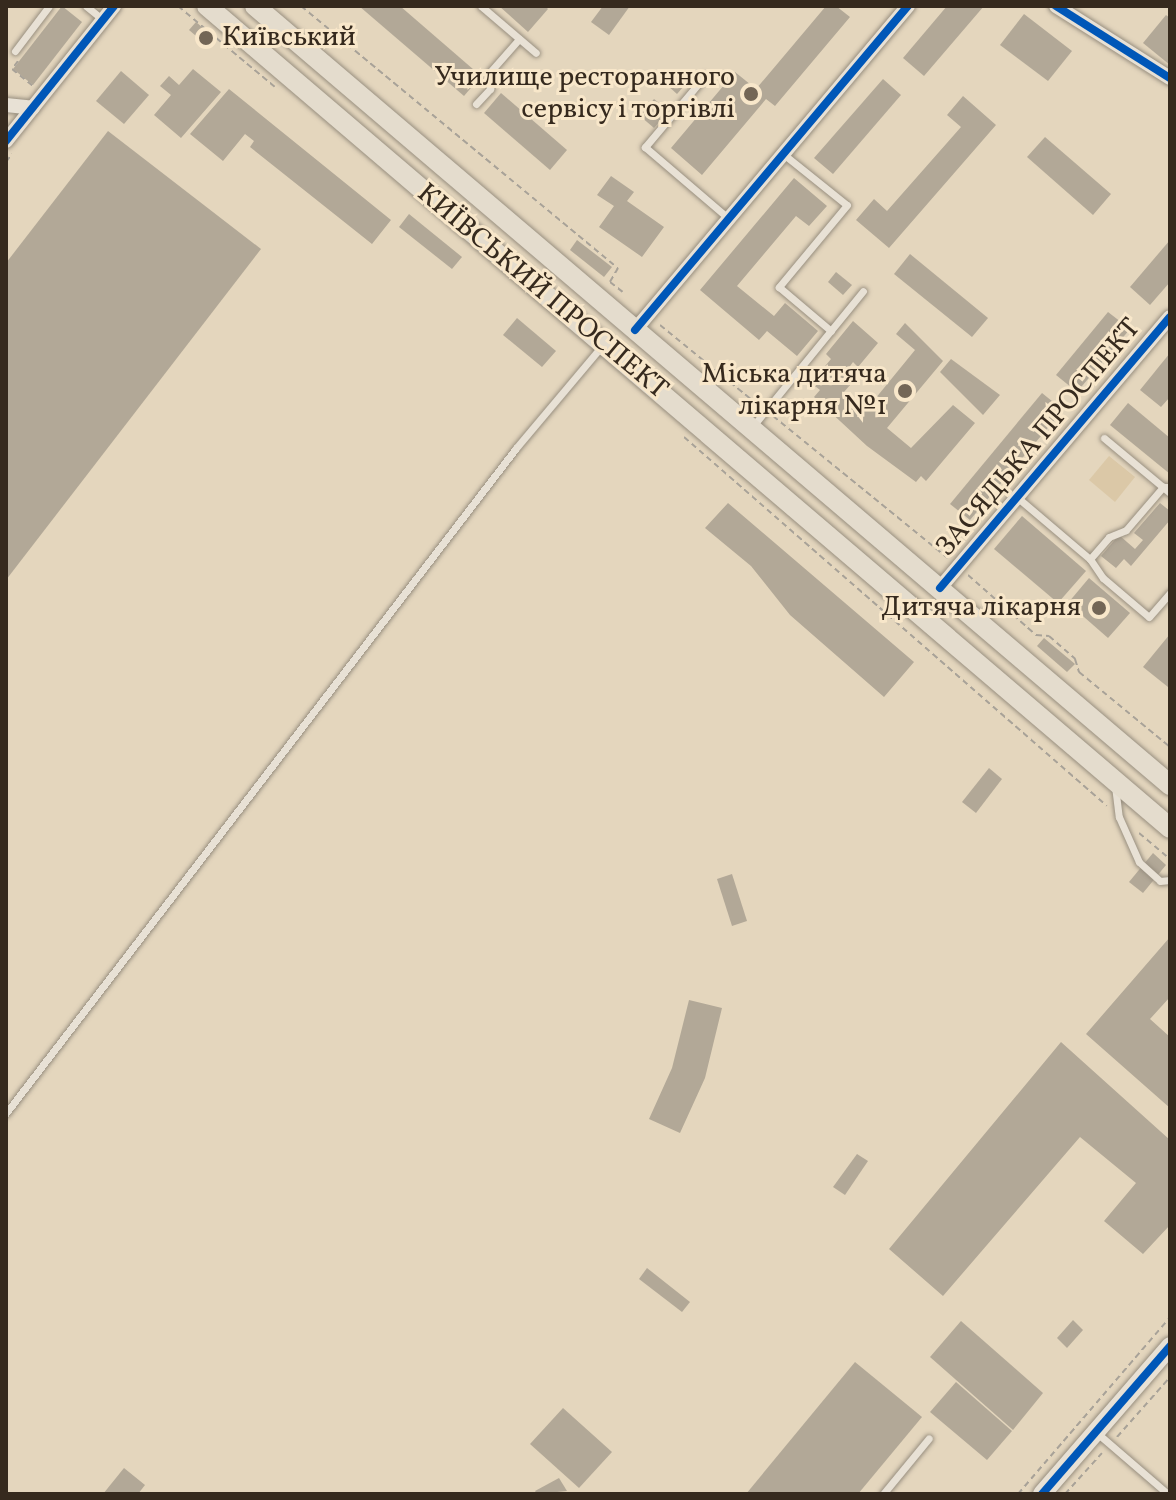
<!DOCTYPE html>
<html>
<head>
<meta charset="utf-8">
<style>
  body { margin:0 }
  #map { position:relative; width:1176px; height:1500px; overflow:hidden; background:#e4d6bd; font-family:Vollkorn,serif }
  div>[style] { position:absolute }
  .green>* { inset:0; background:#dbc8a7 }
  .building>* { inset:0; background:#b2a897 }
  .path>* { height:2px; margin-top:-1px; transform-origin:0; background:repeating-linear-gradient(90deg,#a8a298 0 6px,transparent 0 10px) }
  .roads { filter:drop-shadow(0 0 2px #988f80) drop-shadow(0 0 2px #988f80) }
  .lane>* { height:7px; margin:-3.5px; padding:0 3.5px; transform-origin:3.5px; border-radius:3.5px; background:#e8e1d5 }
  .street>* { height:14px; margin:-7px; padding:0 7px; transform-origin:7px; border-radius:7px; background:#e8e1d5 }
  .secondary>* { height:18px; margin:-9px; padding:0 9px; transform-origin:9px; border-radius:9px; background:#e8e1d5 }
  .primary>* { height:20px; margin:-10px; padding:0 10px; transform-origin:10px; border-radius:10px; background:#e4dccd }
  .cycleway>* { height:8px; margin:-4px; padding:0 4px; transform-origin:4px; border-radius:4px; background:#0057b8 }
  .dots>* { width:22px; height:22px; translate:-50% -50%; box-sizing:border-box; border:4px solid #f8e7ca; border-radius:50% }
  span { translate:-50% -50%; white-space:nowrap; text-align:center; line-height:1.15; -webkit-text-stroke:6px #f8e7ca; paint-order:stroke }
  .poi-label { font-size:28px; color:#362a1e }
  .left { translate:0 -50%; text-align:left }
  .right { translate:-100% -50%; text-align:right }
  .street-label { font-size:28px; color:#362a1e }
  .frame { position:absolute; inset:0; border:8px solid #362a1e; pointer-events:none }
</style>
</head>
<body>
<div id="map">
  <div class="green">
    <div style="clip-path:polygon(1109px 456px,1135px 477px,1115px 502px,1089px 480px)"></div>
  </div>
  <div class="building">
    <div style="clip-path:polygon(62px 6px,82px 22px,33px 85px,13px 69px)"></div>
    <div style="clip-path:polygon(359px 6px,400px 6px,481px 76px,464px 96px)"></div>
    <div style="clip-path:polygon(499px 6px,545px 6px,548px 9px,528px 32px)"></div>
    <div style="clip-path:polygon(603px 6px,630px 6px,609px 35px,591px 22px)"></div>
    <div style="clip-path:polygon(826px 6px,836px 6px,850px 17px,775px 106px,766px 99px,702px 175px,671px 148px,735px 72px,756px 89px)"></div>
    <div style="clip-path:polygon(947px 6px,984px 6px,924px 76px,903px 58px)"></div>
    <div style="clip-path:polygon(1024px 14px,1072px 51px,1048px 81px,1000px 45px)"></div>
    <div style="clip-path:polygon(1166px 15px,1170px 18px,1170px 65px,1143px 43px)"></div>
    <div style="clip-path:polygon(196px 22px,216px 39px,209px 47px,189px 30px)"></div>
    <div style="clip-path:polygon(193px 69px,221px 92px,181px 138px,154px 115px,171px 95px,160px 86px,169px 76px,179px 85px)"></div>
    <div style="clip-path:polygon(679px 70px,690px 79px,677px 94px,667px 85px)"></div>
    <div style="clip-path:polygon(121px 71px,149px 95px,124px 124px,96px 101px)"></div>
    <div style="clip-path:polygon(883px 79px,901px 95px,833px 174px,814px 158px)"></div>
    <div style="clip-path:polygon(229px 89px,391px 220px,372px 244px,250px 147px,254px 141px,245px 134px,223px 161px,190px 134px)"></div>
    <div style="clip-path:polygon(501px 93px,567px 150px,550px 170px,484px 113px)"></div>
    <div style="clip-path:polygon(963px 96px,996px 125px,889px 248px,856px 220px,874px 199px,887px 211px,961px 127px,947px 115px)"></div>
    <div style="clip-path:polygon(654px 99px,669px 111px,654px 128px,640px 116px)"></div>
    <div style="clip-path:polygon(108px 131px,261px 249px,6px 580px,6px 263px)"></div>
    <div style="clip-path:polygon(1045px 137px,1111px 194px,1093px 215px,1027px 157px)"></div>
    <div style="clip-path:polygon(611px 176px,634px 192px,627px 201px,664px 227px,642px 257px,599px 227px,614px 206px,597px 195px)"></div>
    <div style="clip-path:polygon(794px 178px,827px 206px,809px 226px,796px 216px,737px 286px,774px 316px,785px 303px,818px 331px,797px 356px,767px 331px,759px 340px,700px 290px)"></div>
    <div style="clip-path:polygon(409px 214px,462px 257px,452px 269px,399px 227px)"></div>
    <div style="clip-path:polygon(577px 240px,612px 267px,604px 277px,570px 250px)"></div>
    <div style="clip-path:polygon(1170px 240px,1170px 282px,1150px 305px,1130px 287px)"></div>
    <div style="clip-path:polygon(910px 254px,988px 318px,972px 337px,894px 274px)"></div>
    <div style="clip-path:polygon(836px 272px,852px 285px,843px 295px,828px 282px)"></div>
    <div style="clip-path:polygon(1108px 312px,1130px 329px,1077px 392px,1056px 375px)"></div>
    <div style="clip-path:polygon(517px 318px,556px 351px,542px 367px,503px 335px)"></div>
    <div style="clip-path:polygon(853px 321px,878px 343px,858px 367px,853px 362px,848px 369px,857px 377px,844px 392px,866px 410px,915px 350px,896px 334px,905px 323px,943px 361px,887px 428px,911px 448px,953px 405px,975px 423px,926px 481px,921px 476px,916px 482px,867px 446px,814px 397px,820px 390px,811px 383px,831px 359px,826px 354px)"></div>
    <div style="clip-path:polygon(1170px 353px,1170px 397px,1161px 407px,1140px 390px)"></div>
    <div style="clip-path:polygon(951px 359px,1000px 395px,983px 415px,940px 372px)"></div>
    <div style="clip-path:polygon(1042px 393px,1063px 410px,970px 520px,950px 504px)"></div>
    <div style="clip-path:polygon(1128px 403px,1170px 438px,1170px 474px,1110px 425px)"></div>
    <div style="clip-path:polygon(728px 503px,914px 662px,884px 697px,790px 615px,751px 566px,705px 528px)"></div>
    <div style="clip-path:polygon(1160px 503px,1170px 511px,1170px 520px,1131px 566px,1124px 559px,1116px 568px,1101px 556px,1119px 535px,1135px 549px,1143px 540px,1134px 533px)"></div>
    <div style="clip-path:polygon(1022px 516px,1086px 571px,1058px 603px,994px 549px)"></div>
    <div style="clip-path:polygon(1089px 578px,1130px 613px,1108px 638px,1068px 603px)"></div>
    <div style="clip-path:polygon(1170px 634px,1170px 685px,1168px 687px,1143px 667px)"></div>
    <div style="clip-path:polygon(1044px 638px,1075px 664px,1067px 672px,1037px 646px)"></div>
    <div style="clip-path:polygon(989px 768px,1002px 779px,976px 813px,962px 802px)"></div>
    <div style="clip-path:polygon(1153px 853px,1166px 865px,1143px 893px,1129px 882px)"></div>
    <div style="clip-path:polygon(732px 874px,747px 921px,732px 926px,717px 879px)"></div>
    <div style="clip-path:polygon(1170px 937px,1170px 997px,1150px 1019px,1170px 1037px,1170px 1108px,1086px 1034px)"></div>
    <div style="clip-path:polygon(689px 1000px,722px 1008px,705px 1078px,680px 1133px,649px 1119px,672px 1068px)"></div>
    <div style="clip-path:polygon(1061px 1042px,1170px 1140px,1170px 1225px,1143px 1254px,1104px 1221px,1136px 1183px,1080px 1137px,943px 1296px,889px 1249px)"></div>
    <div style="clip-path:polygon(857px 1154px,868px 1161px,845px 1195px,833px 1187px)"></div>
    <div style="clip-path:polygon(647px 1268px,690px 1302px,682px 1312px,639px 1279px)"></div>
    <div style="clip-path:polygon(1073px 1320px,1083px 1330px,1067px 1348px,1057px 1338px)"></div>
    <div style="clip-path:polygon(961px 1321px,1043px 1393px,1013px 1430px,930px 1357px)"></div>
    <div style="clip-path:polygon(855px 1362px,922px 1417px,858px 1494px,746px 1494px)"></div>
    <div style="clip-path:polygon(956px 1382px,1012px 1431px,987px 1460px,930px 1412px)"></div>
    <div style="clip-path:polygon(563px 1408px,612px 1452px,579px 1488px,530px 1444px)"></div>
    <div style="clip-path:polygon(124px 1468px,145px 1485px,138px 1494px,103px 1494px)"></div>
    <div style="clip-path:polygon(559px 1478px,567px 1491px,537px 1494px,535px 1491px)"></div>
  </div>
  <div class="path">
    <div style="left:178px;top:6px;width:126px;rotate:39.9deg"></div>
    <div style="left:301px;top:6px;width:411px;rotate:39.6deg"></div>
    <div style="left:618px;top:268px;width:16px;rotate:120deg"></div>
    <div style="left:610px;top:282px;width:16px;rotate:38deg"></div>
    <div style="left:18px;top:61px;width:10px;rotate:127deg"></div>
    <div style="left:12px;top:69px;width:27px;rotate:39deg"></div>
    <div style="left:6px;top:162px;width:10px;rotate:-53deg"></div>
    <div style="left:660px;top:325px;width:127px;rotate:39.2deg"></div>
    <div style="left:773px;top:416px;width:225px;rotate:39.1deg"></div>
    <div style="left:684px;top:437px;width:561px;rotate:41.1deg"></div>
    <div style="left:968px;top:575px;width:91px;rotate:41.4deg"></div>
    <div style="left:1036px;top:635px;width:13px;rotate:4deg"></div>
    <div style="left:1049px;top:636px;width:35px;rotate:41deg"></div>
    <div style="left:1075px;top:659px;width:14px;rotate:73deg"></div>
    <div style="left:1079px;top:672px;width:118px;rotate:39.5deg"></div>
    <div style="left:1139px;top:833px;width:40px;rotate:40deg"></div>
    <div style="left:1117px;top:1437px;width:80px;rotate:-48.5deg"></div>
    <div style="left:1018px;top:1494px;width:233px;rotate:-49.3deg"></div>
    <div style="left:1065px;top:1494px;width:55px;rotate:-47.9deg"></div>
  </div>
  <div class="roads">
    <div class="lane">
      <div style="left:86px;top:6px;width:22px;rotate:39deg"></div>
      <div style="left:481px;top:6px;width:72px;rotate:40.5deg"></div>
      <div style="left:15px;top:51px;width:56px;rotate:-52.9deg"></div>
      <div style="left:704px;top:77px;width:92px;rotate:130.1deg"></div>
      <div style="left:645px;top:147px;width:109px;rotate:40.5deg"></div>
      <div style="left:476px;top:104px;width:21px;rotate:-47deg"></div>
      <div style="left:490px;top:89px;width:17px;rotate:-90deg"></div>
      <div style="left:490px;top:72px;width:44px;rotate:-48.7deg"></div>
      <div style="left:782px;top:153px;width:83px;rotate:38.7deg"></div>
      <div style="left:847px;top:205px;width:107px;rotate:129.7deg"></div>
      <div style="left:779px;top:287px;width:68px;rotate:40.2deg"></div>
      <div style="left:753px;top:426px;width:174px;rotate:-50.8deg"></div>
      <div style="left:1104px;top:438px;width:86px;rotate:39.8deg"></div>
      <div style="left:1018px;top:498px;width:94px;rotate:40.3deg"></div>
      <div style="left:1090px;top:559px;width:29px;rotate:-49deg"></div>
      <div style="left:1109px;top:537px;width:18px;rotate:-22deg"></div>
      <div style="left:1126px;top:530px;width:57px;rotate:-49.3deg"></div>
      <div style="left:1163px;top:487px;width:7px"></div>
      <div style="left:1090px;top:559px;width:23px;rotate:56deg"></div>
      <div style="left:1103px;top:578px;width:60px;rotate:40.3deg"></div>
      <div style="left:1149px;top:617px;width:32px;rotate:-49deg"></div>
      <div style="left:1115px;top:786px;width:31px;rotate:83deg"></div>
      <div style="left:1119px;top:817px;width:49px;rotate:66deg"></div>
      <div style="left:1139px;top:862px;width:28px;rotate:42deg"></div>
      <div style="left:1160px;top:881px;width:10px;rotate:-6deg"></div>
      <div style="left:6px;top:1113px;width:838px;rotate:-52.51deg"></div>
      <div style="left:516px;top:448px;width:133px;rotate:-49.9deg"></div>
      <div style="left:1097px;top:1433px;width:94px;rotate:40.7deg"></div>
      <div style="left:883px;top:1494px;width:72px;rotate:-50.6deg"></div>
    </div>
    <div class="street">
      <div style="left:1056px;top:6px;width:135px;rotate:32.3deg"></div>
      <div style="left:6px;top:105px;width:27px;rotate:6deg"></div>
      <div style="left:6px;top:141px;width:173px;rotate:-51.3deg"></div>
      <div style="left:635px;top:330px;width:424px;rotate:-49.9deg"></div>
      <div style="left:940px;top:588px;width:355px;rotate:-49.7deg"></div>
    </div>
    <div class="secondary">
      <div style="left:1042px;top:1494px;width:196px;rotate:-49.1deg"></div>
    </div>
    <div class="primary">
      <div style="left:207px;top:6px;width:1266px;rotate:40.48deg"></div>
      <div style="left:255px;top:6px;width:1202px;rotate:40.41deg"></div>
    </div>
  </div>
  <div class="cycleway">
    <div style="left:1056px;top:6px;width:135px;rotate:32.3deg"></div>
    <div style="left:6px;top:141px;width:173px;rotate:-51.3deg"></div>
    <div style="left:635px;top:330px;width:424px;rotate:-49.9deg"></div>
    <div style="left:940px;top:588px;width:355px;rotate:-49.7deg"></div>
    <div style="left:1042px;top:1494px;width:196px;rotate:-49.1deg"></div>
  </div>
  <div class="dots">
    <div style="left:206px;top:38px;background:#736656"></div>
    <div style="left:751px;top:94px;background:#736656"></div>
    <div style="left:905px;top:391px;background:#736656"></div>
    <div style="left:1099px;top:608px;background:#736656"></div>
  </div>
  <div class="poi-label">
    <span class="left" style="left:222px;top:38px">Київський</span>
    <span class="right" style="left:735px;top:94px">Училище ресторанного<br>сервісу і торгівлі</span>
    <span class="right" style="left:887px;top:391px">Міська дитяча<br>лікарня №1</span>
    <span class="right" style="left:1081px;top:608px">Дитяча лікарня</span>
  </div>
  <div class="street-label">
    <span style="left:542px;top:292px;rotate:40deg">КИЇВСЬКИЙ ПРОСПЕКТ</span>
    <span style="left:1039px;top:438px;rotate:-50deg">ЗАСЯДЬКА ПРОСПЕКТ</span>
  </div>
  <div class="frame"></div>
</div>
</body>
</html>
